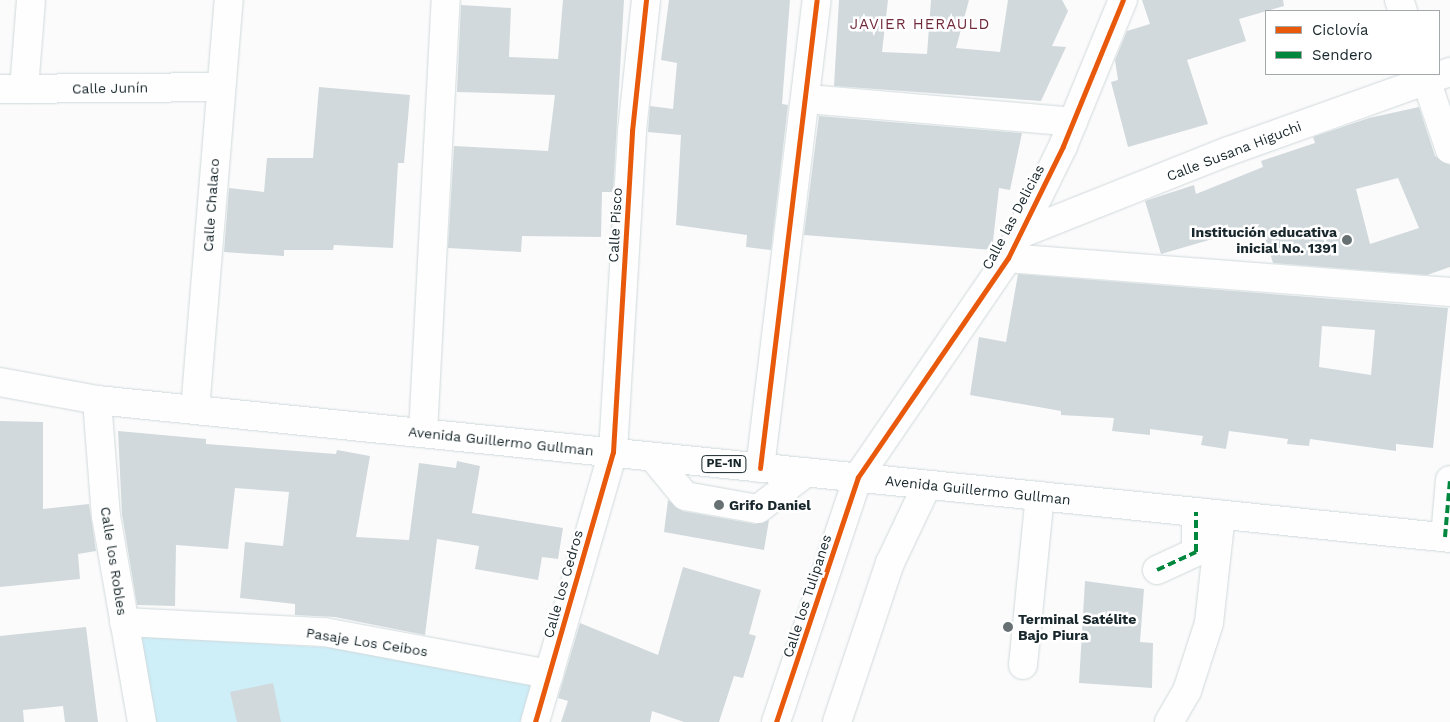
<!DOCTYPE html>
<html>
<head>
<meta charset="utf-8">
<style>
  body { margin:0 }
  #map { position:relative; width:1450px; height:722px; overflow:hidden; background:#fbfbfb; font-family:"Work Sans",sans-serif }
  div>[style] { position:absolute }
  .green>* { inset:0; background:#ceeef8 }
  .building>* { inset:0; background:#d1d9dc }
  .roads { filter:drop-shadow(0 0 1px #d0d9db) drop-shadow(0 0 1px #d0d9db) }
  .minor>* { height:28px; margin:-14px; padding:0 14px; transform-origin:14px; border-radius:14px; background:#fefefe }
  .major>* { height:28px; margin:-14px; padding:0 14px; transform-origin:14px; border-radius:14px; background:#fefefe }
  .quiet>* { height:4px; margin-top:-2px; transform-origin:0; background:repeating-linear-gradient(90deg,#00873e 0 8px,transparent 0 12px) }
  .cycleway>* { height:5px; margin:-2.5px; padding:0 2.5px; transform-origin:2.5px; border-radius:2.5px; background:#e8590c }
  .dots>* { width:14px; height:14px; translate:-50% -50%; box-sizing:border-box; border:2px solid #fff; border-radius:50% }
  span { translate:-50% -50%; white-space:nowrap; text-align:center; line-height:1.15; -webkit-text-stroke:5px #fff; paint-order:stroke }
  .shield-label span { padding:1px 4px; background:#fff; border:1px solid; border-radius:4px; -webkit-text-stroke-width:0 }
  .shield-label { font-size:12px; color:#18272c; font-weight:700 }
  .street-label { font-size:14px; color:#18272c }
  .poi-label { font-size:14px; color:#18272c; font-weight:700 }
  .right { translate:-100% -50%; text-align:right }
  .left { translate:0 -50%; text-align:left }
  .neighbourhood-label { font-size:15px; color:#6f2939; letter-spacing:1px }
  .legend { position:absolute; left:1265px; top:10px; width:175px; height:65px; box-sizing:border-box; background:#fff; border:1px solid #a3a9ab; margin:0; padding:6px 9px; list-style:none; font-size:15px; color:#18272c }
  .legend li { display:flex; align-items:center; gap:10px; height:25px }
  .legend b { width:25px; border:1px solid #a3a9ab }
</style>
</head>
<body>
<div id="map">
  <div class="green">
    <div style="clip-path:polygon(135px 636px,336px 648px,533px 684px,522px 722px,152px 722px)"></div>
  </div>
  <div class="building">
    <div style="clip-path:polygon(563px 0,624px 0,613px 192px,602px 192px,601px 237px,522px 236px,521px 252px,448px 248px,454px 146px,548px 151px,555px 95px,457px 92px,461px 5px,511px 8px,509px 57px,558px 59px)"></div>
    <div style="clip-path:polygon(669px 0,790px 0,782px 104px,788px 105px,771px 250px,746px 247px,747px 235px,676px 225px,681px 135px,648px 132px,650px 106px,673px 109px,677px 63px,661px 60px)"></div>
    <div style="clip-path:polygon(839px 0,888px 0,882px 52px,927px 54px,931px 0,969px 0,956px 48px,1000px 52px,1008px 0,1062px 0,1068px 11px,1052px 46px,1066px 47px,1041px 101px,834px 86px)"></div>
    <div style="clip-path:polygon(1142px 0,1283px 0,1284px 6px,1239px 19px,1246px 41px,1187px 60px,1208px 124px,1128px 147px,1111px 82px,1118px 80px,1115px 60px,1127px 31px,1150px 24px)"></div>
    <div style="clip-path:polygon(319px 87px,410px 95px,404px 163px,398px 163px,393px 248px,334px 245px,333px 250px,284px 250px,284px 256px,224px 252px,229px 188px,264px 192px,267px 158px,313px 158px)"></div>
    <div style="clip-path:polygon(evenodd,1419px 107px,1435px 156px,1450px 165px,1450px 267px,1427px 275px,1273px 263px,1264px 234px,1251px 239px,1247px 229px,1161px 254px,1145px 201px,1194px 185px,1196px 194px,1263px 167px,1261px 161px,1315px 143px,1313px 137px,1369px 118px,1419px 107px,1398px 178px,1419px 228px,1370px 244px,1356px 189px,1398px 178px)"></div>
    <div style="clip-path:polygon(819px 116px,1022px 133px,1010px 190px,999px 188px,992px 250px,804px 235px)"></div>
    <div style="clip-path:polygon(evenodd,1018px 274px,1448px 308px,1433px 448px,1396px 444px,1396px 451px,1310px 439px,1309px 446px,1287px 444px,1288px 439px,1229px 431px,1226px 449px,1201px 445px,1203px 436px,1150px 429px,1150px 435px,1112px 431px,1114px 418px,1061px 415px,1061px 411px,970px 395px,979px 337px,1006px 342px,1018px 274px,1322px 326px,1375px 330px,1371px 375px,1319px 367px,1322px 326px)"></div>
    <div style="clip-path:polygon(0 421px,43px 422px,43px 509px,89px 504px,96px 551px,78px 554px,80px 579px,0 587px)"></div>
    <div style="clip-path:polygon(118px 431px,206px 439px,206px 444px,336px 454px,337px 450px,370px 456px,356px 537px,409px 540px,419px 463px,456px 468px,457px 461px,480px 466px,472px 513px,563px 528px,558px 559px,542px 557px,538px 580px,475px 569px,479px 546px,437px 539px,425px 635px,335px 617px,295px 615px,295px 604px,240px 598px,245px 542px,283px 546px,289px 492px,235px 488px,228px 549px,176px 545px,175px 606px,137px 605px,122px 514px)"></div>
    <div style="clip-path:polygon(668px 500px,682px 511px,755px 524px,769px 520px,764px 550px,664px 532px)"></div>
    <div style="clip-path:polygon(683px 567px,761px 590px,749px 634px,756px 636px,743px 678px,734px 676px,719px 722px,684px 722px,652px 711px,650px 722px,561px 722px,568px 701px,558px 698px,580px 623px,658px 655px)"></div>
    <div style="clip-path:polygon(1085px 581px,1144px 589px,1140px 642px,1153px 643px,1152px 688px,1079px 683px)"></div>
    <div style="clip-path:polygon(86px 627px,98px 722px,65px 722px,63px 706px,23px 710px,24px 722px,0 722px,0 636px)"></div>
    <div style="clip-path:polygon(273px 683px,281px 722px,237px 722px,230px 692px)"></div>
  </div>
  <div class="roads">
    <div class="minor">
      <div style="left:1399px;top:0;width:12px;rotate:70deg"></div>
      <div style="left:1424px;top:74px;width:80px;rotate:71.1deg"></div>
      <div style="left:0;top:89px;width:220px;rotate:-0.5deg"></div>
      <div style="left:24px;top:89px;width:89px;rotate:-85.5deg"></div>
      <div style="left:807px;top:99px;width:267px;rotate:4.9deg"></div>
      <div style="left:1020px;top:234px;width:225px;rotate:-21.7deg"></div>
      <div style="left:1229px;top:151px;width:235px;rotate:-19.7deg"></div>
      <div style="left:1008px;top:258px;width:443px;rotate:4.4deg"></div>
      <div style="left:97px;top:400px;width:116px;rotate:85.6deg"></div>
      <div style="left:106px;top:516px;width:209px;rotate:80.1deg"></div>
      <div style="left:195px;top:410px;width:411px;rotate:-85.3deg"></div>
      <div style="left:423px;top:433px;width:434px;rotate:-87deg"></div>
      <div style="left:653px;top:457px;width:50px;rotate:50.6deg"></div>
      <div style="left:685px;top:496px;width:74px;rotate:10.1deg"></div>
      <div style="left:758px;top:509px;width:61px;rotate:-37.1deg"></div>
      <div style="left:760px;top:468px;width:471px;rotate:-83.1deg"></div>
      <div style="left:1445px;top:537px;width:57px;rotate:-85deg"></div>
      <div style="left:1157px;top:570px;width:43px;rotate:-24.8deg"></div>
      <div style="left:1196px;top:552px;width:40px;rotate:-90deg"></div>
      <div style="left:124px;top:622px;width:200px;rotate:2.9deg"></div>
      <div style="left:324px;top:632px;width:229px;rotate:10.6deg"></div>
      <div style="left:1023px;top:665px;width:170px;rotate:-84.3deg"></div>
      <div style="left:535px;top:722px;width:281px;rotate:-73.9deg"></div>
      <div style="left:613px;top:452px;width:322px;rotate:-86.6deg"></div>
      <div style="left:632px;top:131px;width:132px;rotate:-83.9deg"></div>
      <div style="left:776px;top:722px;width:258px;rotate:-71.5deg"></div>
      <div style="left:858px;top:477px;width:265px;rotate:-55.6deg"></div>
      <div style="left:1008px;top:258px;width:125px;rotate:-63.8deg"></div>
      <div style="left:1063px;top:146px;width:158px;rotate:-67.7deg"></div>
      <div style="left:837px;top:722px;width:168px;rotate:-71.6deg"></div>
      <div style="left:890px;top:563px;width:86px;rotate:-64.6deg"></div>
      <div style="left:1169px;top:722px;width:36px;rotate:-60deg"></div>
      <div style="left:1187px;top:691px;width:71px;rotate:-72.1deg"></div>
      <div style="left:1209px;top:623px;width:109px;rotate:-83.7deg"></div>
    </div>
    <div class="major">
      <div style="left:0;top:382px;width:99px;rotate:10.5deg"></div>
      <div style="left:97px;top:400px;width:1360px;rotate:5.82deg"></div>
    </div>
  </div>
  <div class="quiet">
    <div style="left:1445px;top:537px;width:57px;rotate:-85deg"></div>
    <div style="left:1157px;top:570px;width:43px;rotate:-24.8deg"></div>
    <div style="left:1196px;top:552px;width:40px;rotate:-90deg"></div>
  </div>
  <div class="cycleway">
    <div style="left:760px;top:468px;width:471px;rotate:-83.1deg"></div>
    <div style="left:535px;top:722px;width:281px;rotate:-73.9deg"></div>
    <div style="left:613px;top:452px;width:322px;rotate:-86.6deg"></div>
    <div style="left:632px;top:131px;width:132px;rotate:-83.9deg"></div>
    <div style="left:776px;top:722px;width:258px;rotate:-71.5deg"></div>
    <div style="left:858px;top:477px;width:265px;rotate:-55.6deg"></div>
    <div style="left:1008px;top:258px;width:125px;rotate:-63.8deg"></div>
    <div style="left:1063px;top:146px;width:158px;rotate:-67.7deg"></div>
  </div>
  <div class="dots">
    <div style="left:1347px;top:240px;background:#677174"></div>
    <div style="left:719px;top:505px;background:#677174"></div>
    <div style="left:1008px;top:627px;background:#677174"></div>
  </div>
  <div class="shield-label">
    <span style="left:724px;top:464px">PE-1N</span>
  </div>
  <div class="street-label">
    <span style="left:110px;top:88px;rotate:-1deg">Calle Junín</span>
    <span style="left:1234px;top:151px;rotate:-21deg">Calle Susana Higuchi</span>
    <span style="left:211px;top:205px;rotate:-86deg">Calle Chalaco</span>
    <span style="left:1013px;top:217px;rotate:-62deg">Calle las Delicias</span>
    <span style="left:615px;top:225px;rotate:-87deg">Calle Pisco</span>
    <span style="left:501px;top:441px;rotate:6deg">Avenida Guillermo Gullman</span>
    <span style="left:978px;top:490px;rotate:6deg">Avenida Guillermo Gullman</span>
    <span style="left:114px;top:561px;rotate:81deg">Calle los Robles</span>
    <span style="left:563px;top:584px;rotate:-74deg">Calle los Cedros</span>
    <span style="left:807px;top:596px;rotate:-72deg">Calle los Tulipanes</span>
    <span style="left:367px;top:642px;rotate:9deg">Pasaje Los Ceibos</span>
  </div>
  <div class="poi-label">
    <span class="right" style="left:1337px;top:240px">Institución educativa<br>inicial No. 1391</span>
    <span class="left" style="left:729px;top:505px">Grifo Daniel</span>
    <span class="left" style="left:1018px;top:627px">Terminal Satélite<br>Bajo Piura</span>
  </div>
  <div class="neighbourhood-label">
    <span style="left:920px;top:25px">JAVIER HERAULD</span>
  </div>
  <ul class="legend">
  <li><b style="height:6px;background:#e8590c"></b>Ciclovía</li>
  <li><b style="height:6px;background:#00873e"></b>Sendero</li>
  </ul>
</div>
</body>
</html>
